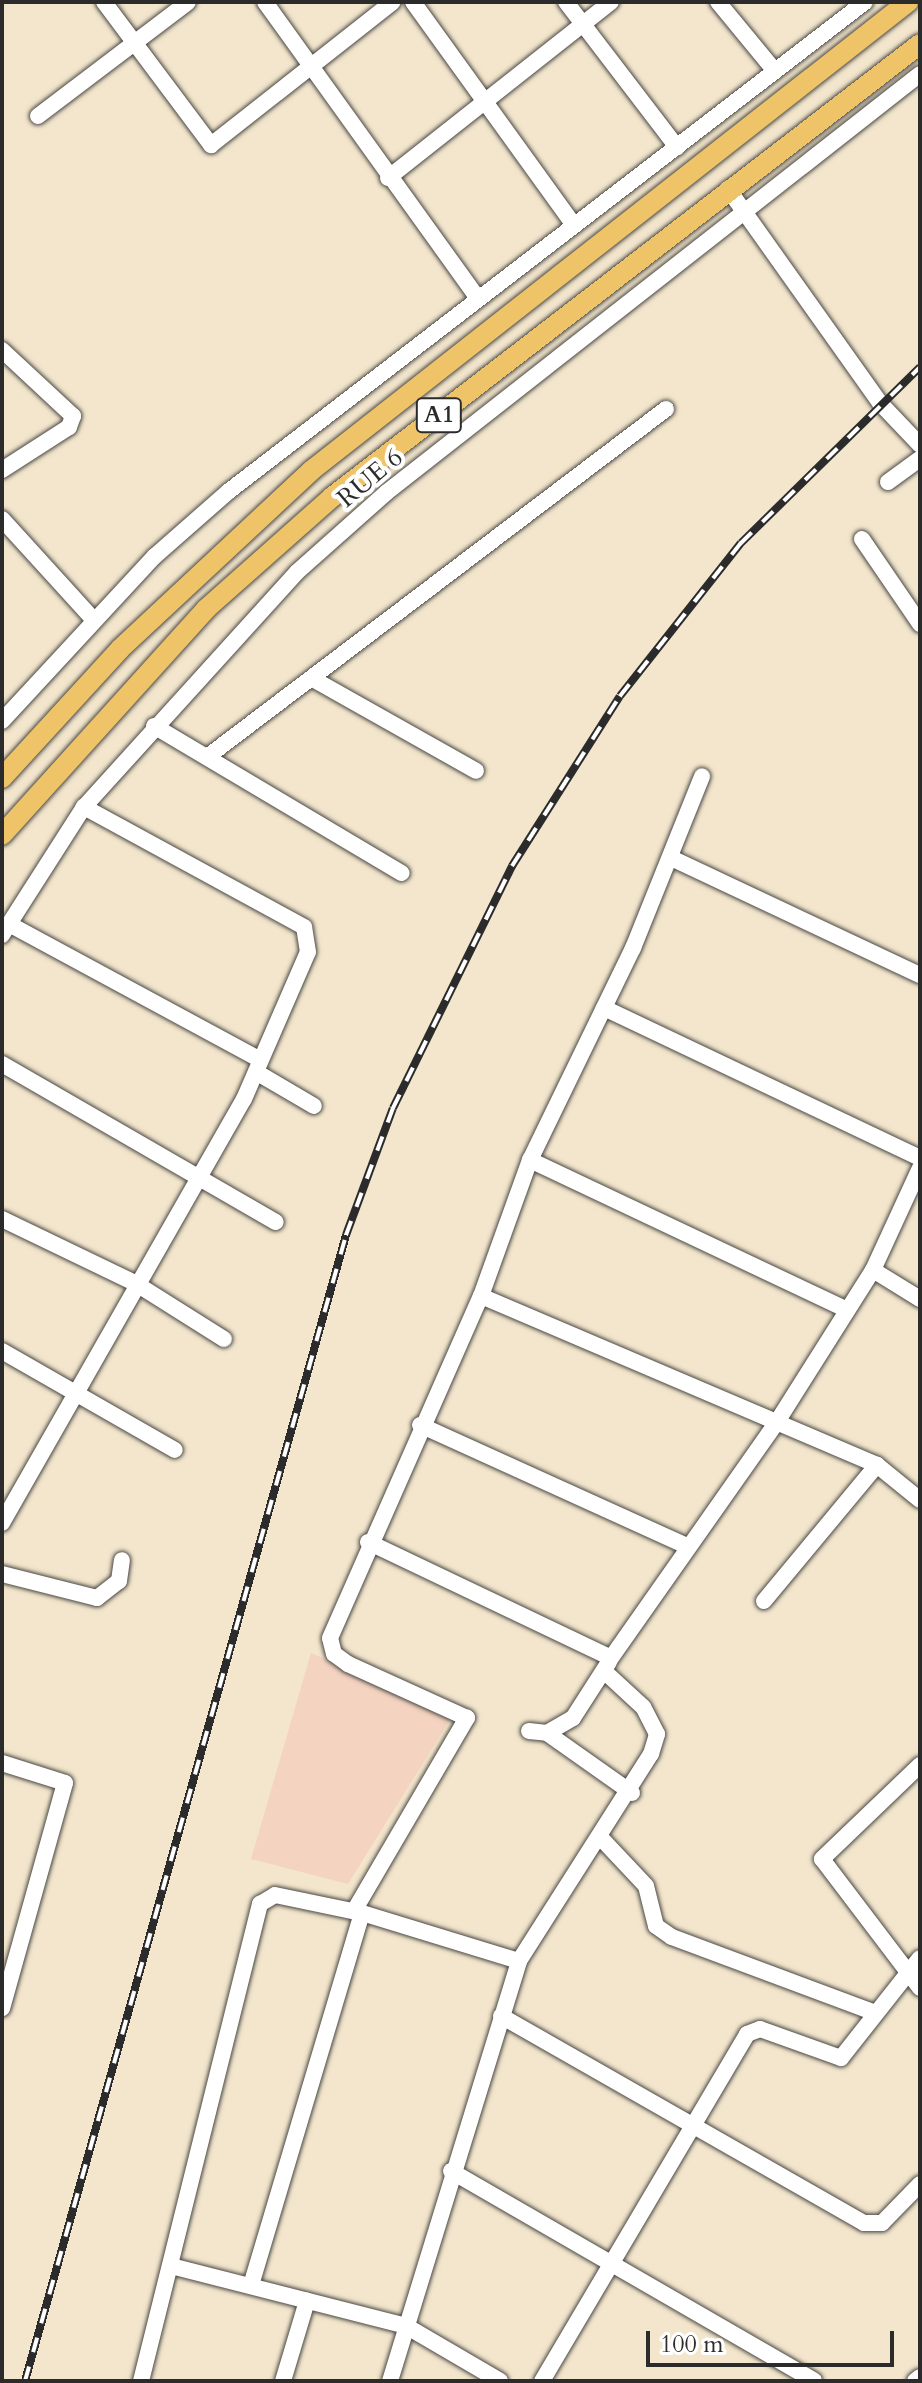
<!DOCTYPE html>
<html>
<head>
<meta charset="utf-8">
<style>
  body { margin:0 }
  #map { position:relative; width:922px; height:2383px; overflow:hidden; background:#f3e6cd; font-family:Cardo,serif }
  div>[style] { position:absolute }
  .built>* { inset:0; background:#f4d3c0 }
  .roads { filter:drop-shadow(0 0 2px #494743) drop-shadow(0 0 2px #494743) }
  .minor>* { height:16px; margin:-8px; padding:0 8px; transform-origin:8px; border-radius:8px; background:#fff }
  .major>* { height:20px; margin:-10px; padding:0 10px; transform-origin:10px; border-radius:10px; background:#efc469 }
  .rail>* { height:8px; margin-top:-4px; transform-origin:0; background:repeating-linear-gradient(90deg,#fff 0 15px,#2b2b2b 0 30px); box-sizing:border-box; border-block:2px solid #2b2b2b }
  span { translate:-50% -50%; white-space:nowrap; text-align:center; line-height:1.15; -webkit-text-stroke:8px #fff; paint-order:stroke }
  .shield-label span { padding:2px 6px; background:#fff; border:2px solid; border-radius:6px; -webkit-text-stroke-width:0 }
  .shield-label { font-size:24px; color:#2b2b2b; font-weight:700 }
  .street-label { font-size:26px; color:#2b2b2b }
  .frame { position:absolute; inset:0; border:4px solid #2b2b2b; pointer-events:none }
  .scale { position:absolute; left:646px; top:2331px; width:248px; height:36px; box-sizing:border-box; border:4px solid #2b2b2b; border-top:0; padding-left:10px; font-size:24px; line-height:28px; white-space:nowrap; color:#2b2b2b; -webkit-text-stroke:6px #fff; paint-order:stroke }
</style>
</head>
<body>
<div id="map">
  <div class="built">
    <div style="clip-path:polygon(311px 1653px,453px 1715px,348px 1884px,251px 1859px)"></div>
  </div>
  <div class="roads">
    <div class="minor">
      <div style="left:104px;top:2px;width:179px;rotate:53.2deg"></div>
      <div style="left:211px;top:145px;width:231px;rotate:-38.2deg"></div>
      <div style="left:265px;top:2px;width:362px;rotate:54.3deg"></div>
      <div style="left:413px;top:2px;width:275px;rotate:54.2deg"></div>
      <div style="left:566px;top:2px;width:183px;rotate:52.6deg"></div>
      <div style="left:718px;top:2px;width:88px;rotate:50.5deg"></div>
      <div style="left:38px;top:116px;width:188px;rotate:-37.2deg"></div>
      <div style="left:388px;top:178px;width:284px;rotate:-38.3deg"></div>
      <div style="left:728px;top:189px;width:262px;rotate:54.6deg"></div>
      <div style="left:880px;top:403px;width:58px;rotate:46.4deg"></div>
      <div style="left:2px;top:350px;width:97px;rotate:42.9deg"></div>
      <div style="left:73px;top:416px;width:12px;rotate:110deg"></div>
      <div style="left:69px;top:427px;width:80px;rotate:147.3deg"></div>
      <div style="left:888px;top:482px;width:39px;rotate:-36deg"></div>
      <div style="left:2px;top:519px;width:137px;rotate:47.7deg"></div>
      <div style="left:862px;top:539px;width:103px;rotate:55.7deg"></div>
      <div style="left:313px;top:679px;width:187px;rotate:29.4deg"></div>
      <div style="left:2px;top:721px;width:225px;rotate:-47.2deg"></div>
      <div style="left:155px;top:556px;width:98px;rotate:-41.3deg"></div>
      <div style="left:229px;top:491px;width:802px;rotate:-37.56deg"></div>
      <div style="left:154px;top:726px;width:288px;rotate:30.7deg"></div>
      <div style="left:207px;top:757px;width:576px;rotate:-37.17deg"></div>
      <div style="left:671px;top:858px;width:275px;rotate:25.2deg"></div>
      <div style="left:9px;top:924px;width:286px;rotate:28.4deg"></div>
      <div style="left:2px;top:935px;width:152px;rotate:-57.4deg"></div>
      <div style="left:84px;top:807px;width:317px;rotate:-47.8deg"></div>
      <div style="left:297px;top:572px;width:120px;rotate:-41.6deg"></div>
      <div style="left:387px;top:492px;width:677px;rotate:-38.1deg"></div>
      <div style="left:604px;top:1008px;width:350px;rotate:25.4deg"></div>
      <div style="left:2px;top:1064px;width:316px;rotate:30deg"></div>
      <div style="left:256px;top:1072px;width:67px;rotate:30.4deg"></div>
      <div style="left:530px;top:1160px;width:351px;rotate:25.3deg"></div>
      <div style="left:2px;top:1219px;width:148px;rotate:25.7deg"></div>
      <div style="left:135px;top:1283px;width:105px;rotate:32.2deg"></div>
      <div style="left:873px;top:1270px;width:55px;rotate:31.7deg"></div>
      <div style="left:481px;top:1296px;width:431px;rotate:23.1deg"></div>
      <div style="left:877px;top:1465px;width:55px;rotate:39.1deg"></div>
      <div style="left:2px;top:1351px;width:199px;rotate:29.8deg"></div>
      <div style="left:420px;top:1425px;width:295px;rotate:24.4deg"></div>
      <div style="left:2px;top:1523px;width:488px;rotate:-60.3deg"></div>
      <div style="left:244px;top:1099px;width:160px;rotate:-66.5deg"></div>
      <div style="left:308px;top:952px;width:25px;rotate:-99deg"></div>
      <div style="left:304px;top:927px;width:251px;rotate:-151.4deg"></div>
      <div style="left:368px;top:1542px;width:269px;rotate:25.5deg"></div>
      <div style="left:611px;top:1658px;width:285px;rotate:-54.9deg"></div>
      <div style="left:775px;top:1425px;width:183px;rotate:-57.7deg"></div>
      <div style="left:873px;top:1270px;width:112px;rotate:-65.3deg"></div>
      <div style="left:2px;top:1574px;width:98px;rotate:14.2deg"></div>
      <div style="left:97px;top:1598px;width:28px;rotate:-38deg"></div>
      <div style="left:119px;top:1581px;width:21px;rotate:-82deg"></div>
      <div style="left:764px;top:1601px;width:177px;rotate:-50.3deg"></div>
      <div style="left:529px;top:1731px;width:18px;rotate:6deg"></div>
      <div style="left:547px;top:1733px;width:30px;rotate:-30deg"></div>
      <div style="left:573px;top:1718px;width:67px;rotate:-57.3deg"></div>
      <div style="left:547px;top:1733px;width:104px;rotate:35.2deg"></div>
      <div style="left:2px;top:1763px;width:66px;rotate:17.6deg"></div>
      <div style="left:65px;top:1783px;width:234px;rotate:105.6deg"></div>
      <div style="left:920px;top:1765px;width:136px;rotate:136.2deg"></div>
      <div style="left:822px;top:1859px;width:162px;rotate:52.8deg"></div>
      <div style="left:600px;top:1837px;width:67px;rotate:46.8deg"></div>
      <div style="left:646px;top:1886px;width:41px;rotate:76deg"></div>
      <div style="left:656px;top:1926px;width:19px;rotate:35deg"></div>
      <div style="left:672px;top:1937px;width:215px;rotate:20.5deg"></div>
      <div style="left:354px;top:1911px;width:224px;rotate:-59.7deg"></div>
      <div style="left:467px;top:1718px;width:131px;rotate:-155.6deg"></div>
      <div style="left:348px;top:1664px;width:17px;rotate:-144deg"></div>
      <div style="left:334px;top:1654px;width:16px;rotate:-104deg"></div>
      <div style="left:330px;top:1638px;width:374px;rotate:-66.2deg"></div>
      <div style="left:481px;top:1296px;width:145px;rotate:-70.2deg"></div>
      <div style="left:530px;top:1160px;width:236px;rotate:-64.1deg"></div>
      <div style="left:633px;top:948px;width:185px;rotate:-68.1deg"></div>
      <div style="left:362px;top:1913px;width:164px;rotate:17deg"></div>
      <div style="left:501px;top:2016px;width:418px;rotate:29.7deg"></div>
      <div style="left:864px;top:2223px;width:18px"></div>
      <div style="left:882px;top:2223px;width:54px;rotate:-45.7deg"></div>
      <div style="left:451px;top:2171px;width:419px;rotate:30deg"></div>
      <div style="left:171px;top:2266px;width:243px;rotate:14.3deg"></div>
      <div style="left:406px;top:2326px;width:109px;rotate:30.3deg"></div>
      <div style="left:141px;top:2381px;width:492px;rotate:-76deg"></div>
      <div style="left:260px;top:1904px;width:17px;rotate:-31deg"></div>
      <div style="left:275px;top:1895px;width:89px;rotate:11.7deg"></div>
      <div style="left:362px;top:1913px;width:389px;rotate:106.6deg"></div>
      <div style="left:283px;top:2381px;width:84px;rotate:-73.3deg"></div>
      <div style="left:390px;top:2381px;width:439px;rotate:-72.9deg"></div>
      <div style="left:519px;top:1961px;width:246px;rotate:-57.5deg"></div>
      <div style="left:651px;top:1754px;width:21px;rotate:-73deg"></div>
      <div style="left:657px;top:1734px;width:30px;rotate:-117deg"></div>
      <div style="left:643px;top:1707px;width:53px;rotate:-137.3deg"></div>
      <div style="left:542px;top:2381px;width:403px;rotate:-59.4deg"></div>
      <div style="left:747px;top:2034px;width:14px;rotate:-21deg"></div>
      <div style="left:760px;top:2029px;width:86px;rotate:19.7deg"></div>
      <div style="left:841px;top:2058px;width:127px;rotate:-51.7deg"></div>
      <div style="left:915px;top:2381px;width:6px;rotate:-39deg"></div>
    </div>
    <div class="major">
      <div style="left:2px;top:778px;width:175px;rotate:-47.5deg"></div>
      <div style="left:120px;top:649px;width:262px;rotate:-43deg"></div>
      <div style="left:312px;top:470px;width:758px;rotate:-38.14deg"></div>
      <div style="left:2px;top:835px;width:304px;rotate:-47.9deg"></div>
      <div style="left:206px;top:609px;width:169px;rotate:-41.6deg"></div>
      <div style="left:332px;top:497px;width:742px;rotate:-37.61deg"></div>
    </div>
  </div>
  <div class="rail">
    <div style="left:25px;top:2381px;width:1190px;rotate:-74.35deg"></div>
    <div style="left:346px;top:1235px;width:135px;rotate:-69.7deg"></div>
    <div style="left:393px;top:1108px;width:270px;rotate:-63.8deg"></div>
    <div style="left:512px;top:866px;width:201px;rotate:-57.6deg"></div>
    <div style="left:620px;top:696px;width:195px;rotate:-51.7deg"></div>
    <div style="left:741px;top:543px;width:251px;rotate:-44.5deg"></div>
  </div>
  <div class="shield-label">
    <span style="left:439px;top:415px">A1</span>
  </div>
  <div class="street-label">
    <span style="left:370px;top:478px;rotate:-40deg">RUE 6</span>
  </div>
  <div class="frame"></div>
  <div class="scale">100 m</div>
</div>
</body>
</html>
